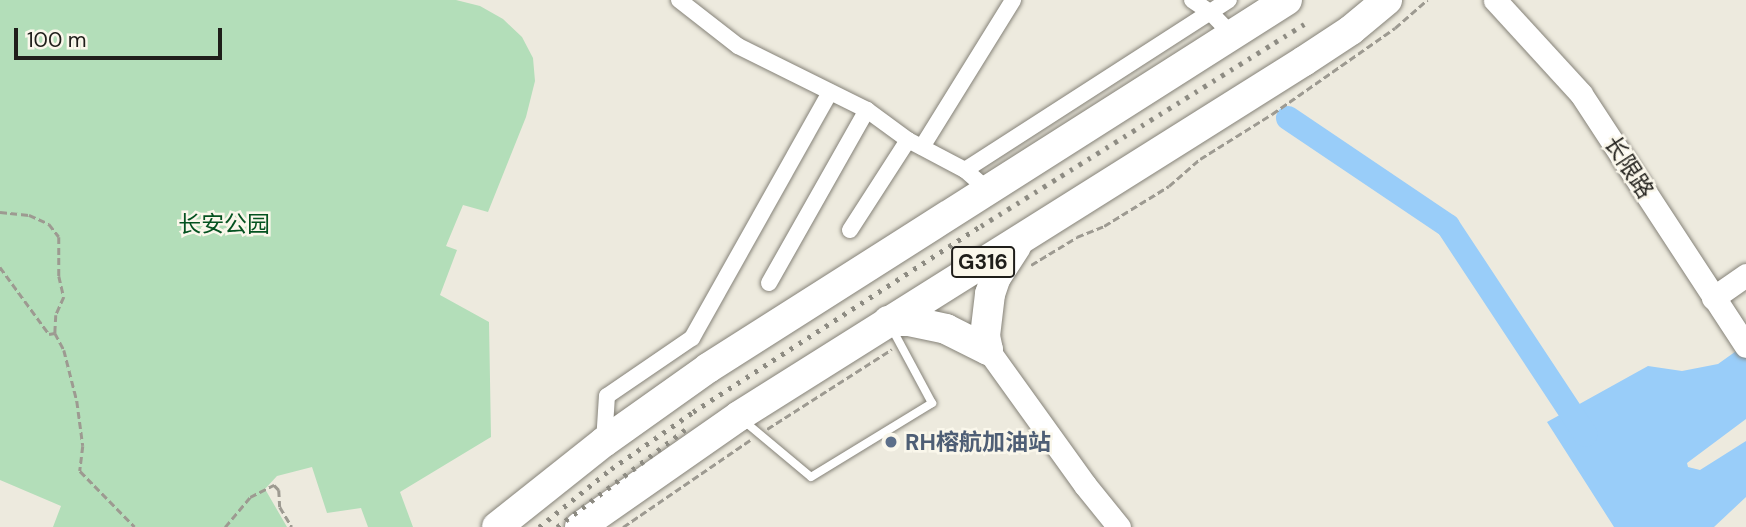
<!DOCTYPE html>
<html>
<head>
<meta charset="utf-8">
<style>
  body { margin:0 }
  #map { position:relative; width:1746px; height:527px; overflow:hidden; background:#edeade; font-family:"DM Sans","Noto Sans SC",sans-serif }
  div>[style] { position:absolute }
  .green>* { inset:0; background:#b3deb9 }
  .water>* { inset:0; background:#99cdf9 }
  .river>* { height:24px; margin:-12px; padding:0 12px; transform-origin:12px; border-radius:12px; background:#99cdf9 }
  .path>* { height:2.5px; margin-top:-1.25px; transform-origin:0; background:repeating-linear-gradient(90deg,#9d9a91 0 7px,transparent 0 10.5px) }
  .roads { filter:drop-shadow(0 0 2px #858278) drop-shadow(0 0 2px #858278) }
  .lane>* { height:8px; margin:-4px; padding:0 4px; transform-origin:4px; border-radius:4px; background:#fff }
  .street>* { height:16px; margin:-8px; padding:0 8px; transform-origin:8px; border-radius:8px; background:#fff }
  .secondary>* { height:23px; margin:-11.5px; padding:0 11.5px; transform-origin:11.5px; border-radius:11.5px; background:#fff }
  .highway>* { height:30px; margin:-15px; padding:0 15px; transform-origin:15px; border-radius:15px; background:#fff }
  .rail>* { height:4.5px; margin-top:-2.25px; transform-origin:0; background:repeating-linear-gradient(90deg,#8d8b82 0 3.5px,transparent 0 10.5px) }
  .dots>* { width:19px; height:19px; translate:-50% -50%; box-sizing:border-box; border:4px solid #faf7eb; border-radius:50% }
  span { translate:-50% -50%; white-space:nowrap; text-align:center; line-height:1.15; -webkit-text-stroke:5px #faf7eb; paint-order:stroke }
  .shield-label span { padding:2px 5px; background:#faf7eb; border:2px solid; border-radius:5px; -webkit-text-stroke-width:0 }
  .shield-label { font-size:21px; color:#1f1e1a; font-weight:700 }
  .street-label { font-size:23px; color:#1f1e1a }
  .park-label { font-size:23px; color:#045220 }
  .service-label { font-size:23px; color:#4e5e75; font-weight:700 }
  .left { translate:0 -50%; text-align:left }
  .scale { position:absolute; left:14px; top:28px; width:208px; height:32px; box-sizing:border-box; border:4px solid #1f1e1a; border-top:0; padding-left:9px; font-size:21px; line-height:24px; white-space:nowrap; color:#1f1e1a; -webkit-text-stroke:5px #faf7eb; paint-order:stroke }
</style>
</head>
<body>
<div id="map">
  <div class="green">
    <div style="clip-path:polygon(0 0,456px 0,480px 6px,503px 19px,522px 37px,533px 58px,535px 81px,526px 117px,488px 212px,463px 205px,446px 246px,457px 250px,440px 295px,489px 322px,491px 437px,400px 492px,413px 527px,368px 527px,361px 508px,327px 513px,312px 467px,277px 476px,265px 489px,287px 527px,53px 527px,61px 506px,0 480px)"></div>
  </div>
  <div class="water">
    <div style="clip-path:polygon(1746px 344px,1746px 419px,1687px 463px,1688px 467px,1700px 470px,1746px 441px,1746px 497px,1714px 527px,1614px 527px,1547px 422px,1648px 366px,1682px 371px,1718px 364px)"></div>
  </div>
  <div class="river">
    <div style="left:1288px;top:118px;width:193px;rotate:34deg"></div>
    <div style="left:1448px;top:226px;width:250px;rotate:56.6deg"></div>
  </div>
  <div class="path">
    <div style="left:0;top:212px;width:29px;rotate:6deg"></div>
    <div style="left:29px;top:215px;width:22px;rotate:24deg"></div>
    <div style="left:49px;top:224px;width:16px;rotate:52deg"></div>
    <div style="left:59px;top:237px;width:39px;rotate:90deg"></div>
    <div style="left:59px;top:276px;width:22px;rotate:77deg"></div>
    <div style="left:64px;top:297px;width:20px;rotate:114deg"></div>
    <div style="left:56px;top:315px;width:18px;rotate:93deg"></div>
    <div style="left:55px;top:333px;width:19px;rotate:62deg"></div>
    <div style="left:64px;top:350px;width:53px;rotate:75.7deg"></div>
    <div style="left:77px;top:401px;width:45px;rotate:82.4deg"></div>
    <div style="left:83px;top:446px;width:25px;rotate:97deg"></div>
    <div style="left:80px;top:471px;width:78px;rotate:45.5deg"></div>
    <div style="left:1031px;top:265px;width:54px;rotate:-31.3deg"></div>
    <div style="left:1077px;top:237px;width:29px;rotate:-22deg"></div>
    <div style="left:1104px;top:226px;width:76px;rotate:-31.6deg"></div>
    <div style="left:1169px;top:186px;width:41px;rotate:-41.1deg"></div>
    <div style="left:1200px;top:159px;width:85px;rotate:-32deg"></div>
    <div style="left:1272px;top:114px;width:150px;rotate:-35deg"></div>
    <div style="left:1395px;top:28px;width:43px;rotate:-41.2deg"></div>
    <div style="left:0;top:267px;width:83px;rotate:53.8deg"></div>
    <div style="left:49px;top:334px;width:6px;rotate:-9deg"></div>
    <div style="left:767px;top:429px;width:148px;rotate:-32.6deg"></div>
    <div style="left:225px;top:527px;width:39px;rotate:-50deg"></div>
    <div style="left:250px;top:497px;width:27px;rotate:-27deg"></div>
    <div style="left:274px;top:485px;width:7px;rotate:45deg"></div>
    <div style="left:279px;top:490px;width:17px;rotate:87deg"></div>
    <div style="left:280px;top:507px;width:23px;rotate:59deg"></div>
    <div style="left:623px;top:527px;width:154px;rotate:-34.4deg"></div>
  </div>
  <div class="roads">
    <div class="lane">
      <div style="left:744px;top:421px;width:87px;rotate:39.9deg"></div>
      <div style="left:811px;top:477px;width:142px;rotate:-31.4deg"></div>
      <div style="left:932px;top:403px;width:86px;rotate:-118.3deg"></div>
    </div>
    <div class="street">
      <div style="left:679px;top:0;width:75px;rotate:37.9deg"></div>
      <div style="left:738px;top:46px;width:144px;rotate:26.4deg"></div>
      <div style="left:867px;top:110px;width:51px;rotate:36.2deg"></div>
      <div style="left:908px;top:140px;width:64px;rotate:27.8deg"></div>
      <div style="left:965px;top:170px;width:30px;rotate:41deg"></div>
      <div style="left:1192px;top:0;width:22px;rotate:34deg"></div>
      <div style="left:1210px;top:12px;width:33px;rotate:46deg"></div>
      <div style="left:922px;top:147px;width:173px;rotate:-58.2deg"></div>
      <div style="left:965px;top:170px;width:314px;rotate:-32.8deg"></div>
      <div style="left:850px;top:230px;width:107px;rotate:-57.2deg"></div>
      <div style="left:769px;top:283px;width:199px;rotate:-60.5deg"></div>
      <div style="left:604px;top:442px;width:46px;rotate:-86.3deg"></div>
      <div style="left:607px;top:396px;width:103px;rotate:-34.3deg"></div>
      <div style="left:692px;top:338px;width:282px;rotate:-60.7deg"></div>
    </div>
    <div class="secondary">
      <div style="left:1495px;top:0;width:127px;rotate:47.5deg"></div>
      <div style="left:1581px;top:94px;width:301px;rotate:56.8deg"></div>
      <div style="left:1713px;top:298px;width:40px;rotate:-34.9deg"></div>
      <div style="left:988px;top:350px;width:166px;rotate:54.3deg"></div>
      <div style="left:1085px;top:485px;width:54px;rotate:51deg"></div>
    </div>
    <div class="highway">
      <div style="left:888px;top:321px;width:21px"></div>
      <div style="left:909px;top:321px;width:38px;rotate:12deg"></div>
      <div style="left:946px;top:329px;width:47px;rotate:26.6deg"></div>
      <div style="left:988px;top:350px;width:14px;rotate:-102deg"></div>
      <div style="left:985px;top:336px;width:42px;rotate:-83.2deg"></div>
      <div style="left:990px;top:294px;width:18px;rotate:-71deg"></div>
      <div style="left:996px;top:277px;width:37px;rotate:-57deg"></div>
      <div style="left:497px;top:527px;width:137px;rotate:-38.5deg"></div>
      <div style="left:604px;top:442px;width:128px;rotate:-35.4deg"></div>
      <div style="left:708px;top:368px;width:686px;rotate:-32.44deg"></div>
      <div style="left:580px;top:527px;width:194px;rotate:-34.9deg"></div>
      <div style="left:739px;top:416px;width:667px;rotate:-32.14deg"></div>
      <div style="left:1304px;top:61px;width:56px;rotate:-33.4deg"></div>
      <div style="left:1351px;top:30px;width:47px;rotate:-39.8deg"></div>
    </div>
  </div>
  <div class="rail">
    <div style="left:539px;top:527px;width:92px;rotate:-38.9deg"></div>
    <div style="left:611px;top:469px;width:100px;rotate:-34.8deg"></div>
    <div style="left:693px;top:412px;width:343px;rotate:-32.9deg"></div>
    <div style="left:981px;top:226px;width:387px;rotate:-32deg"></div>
    <div style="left:557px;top:527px;width:161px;rotate:-37.2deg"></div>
  </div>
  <div class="dots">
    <div style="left:891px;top:442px;background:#5c6f8a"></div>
  </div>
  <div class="shield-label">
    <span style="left:983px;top:262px">G316</span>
  </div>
  <div class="street-label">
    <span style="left:1629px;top:167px;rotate:57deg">长限路</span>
  </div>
  <div class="park-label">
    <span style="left:224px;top:224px">长安公园</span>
  </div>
  <div class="service-label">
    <span class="left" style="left:905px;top:442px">RH榕航加油站</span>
  </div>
  <div class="scale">100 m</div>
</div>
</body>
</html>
